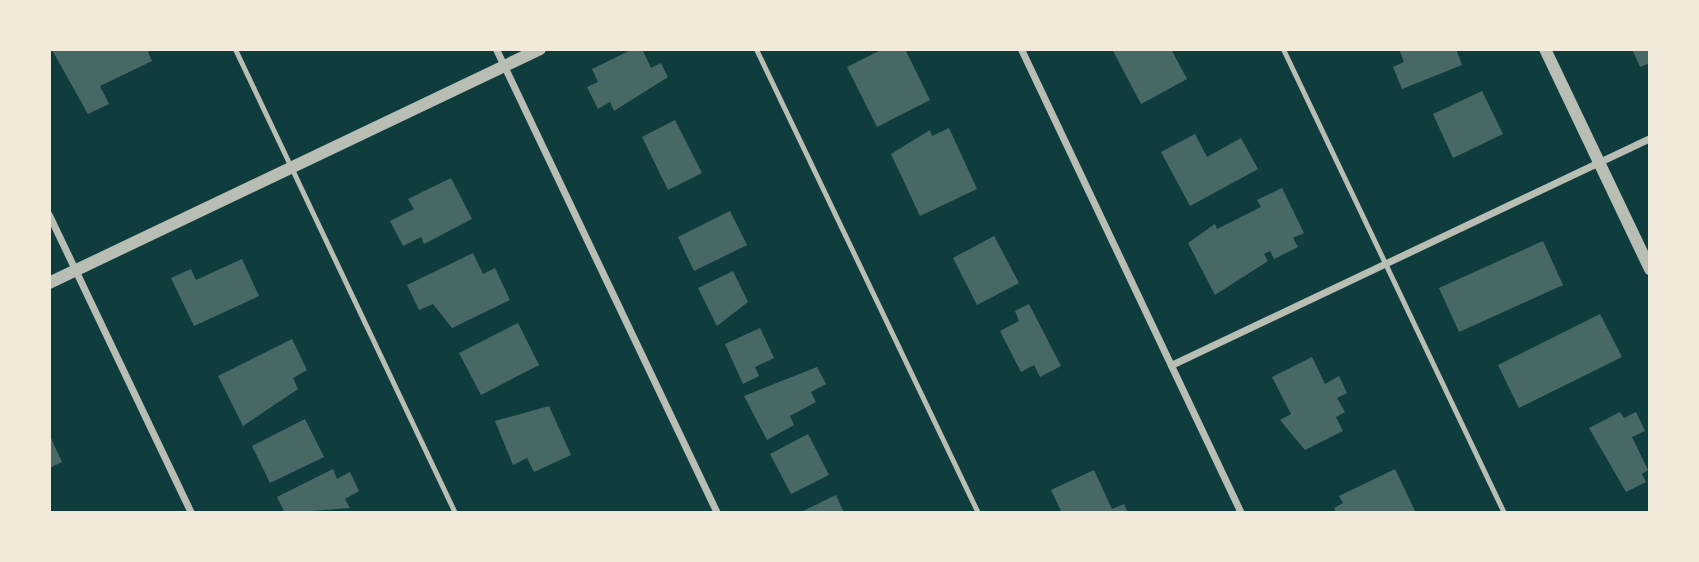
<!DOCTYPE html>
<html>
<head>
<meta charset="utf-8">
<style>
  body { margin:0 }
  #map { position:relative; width:1699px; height:562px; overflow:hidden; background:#0f3d3e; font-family:"PT Sans",sans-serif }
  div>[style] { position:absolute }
  .building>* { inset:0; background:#486865 }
  .service>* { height:5px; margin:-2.5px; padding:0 2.5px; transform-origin:2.5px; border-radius:2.5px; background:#b8beb3 }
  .minor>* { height:7px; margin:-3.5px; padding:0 3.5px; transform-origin:3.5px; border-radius:3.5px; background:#b8beb3 }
  .tertiary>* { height:12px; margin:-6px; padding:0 6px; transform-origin:6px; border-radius:6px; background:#b8beb3 }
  span { translate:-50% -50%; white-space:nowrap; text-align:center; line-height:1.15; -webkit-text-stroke:6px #f1e9da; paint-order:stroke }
  .frame { position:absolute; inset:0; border:51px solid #f1e9da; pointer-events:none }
</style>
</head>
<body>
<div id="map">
  <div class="building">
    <div style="clip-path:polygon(154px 49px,148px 52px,152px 61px,100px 86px,109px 104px,88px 114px,52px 50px)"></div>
    <div style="clip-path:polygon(633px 49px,642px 49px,651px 68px,661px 63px,668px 77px,614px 111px,610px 102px,598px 109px,587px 87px,598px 82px,592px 69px)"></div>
    <div style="clip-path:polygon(883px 49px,905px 49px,930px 100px,877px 127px,847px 67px)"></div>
    <div style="clip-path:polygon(1112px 49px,1171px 49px,1187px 79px,1141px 104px)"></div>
    <div style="clip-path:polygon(1399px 49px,1456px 49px,1462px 65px,1402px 89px,1393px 67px,1404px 62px)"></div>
    <div style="clip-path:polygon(1632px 49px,1650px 49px,1650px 63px,1640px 67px)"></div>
    <div style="clip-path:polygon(1482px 91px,1503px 134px,1453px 158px,1433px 114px)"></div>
    <div style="clip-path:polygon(675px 120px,702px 173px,668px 190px,642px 137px)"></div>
    <div style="clip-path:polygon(949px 128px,977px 189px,920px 216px,891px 154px,930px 130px,932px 136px)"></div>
    <div style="clip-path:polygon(1195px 134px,1207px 157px,1241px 138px,1258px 169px,1190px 206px,1161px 152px)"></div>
    <div style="clip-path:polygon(451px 178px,472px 219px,424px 244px,421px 237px,403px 246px,390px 221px,414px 209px,408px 199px)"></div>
    <div style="clip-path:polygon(1282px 188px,1304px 233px,1293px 238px,1298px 247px,1274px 259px,1270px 251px,1264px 254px,1268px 261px,1215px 295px,1188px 243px,1215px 224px,1217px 229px,1261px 207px,1257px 200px)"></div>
    <div style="clip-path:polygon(730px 211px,747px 245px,694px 271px,678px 237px)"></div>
    <div style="clip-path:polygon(994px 236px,1019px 283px,977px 305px,953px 258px)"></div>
    <div style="clip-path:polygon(1543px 241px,1563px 285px,1459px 332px,1439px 288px)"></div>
    <div style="clip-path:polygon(473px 253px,483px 274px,495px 268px,510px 300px,452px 328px,433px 304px,419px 310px,407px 285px)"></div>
    <div style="clip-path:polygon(242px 259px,259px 296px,194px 326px,171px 278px,191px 269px,196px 280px)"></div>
    <div style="clip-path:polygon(733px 271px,748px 302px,717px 326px,698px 288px)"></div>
    <div style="clip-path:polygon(1029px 304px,1061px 366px,1040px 377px,1034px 365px,1021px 372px,1000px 331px,1019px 321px,1015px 311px)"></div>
    <div style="clip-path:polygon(1600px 314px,1622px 357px,1519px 408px,1498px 365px)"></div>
    <div style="clip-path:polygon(518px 323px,539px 365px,481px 395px,459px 353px)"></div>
    <div style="clip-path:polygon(760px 328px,774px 358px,755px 367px,759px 376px,743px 384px,725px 344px)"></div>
    <div style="clip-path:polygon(292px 339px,307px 370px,293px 378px,298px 389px,243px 426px,218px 376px)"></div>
    <div style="clip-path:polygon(1312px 357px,1325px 384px,1339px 376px,1347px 393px,1337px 398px,1345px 412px,1336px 417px,1343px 431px,1305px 450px,1280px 420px,1291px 414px,1272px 377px)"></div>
    <div style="clip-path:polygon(817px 367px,826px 384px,811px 392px,816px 402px,790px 416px,794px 425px,767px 440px,744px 396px)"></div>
    <div style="clip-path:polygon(549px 406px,571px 455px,534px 472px,527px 458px,513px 465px,495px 421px)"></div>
    <div style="clip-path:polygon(1620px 412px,1624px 418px,1636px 412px,1645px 431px,1632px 437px,1648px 470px,1642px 474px,1646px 482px,1626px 492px,1589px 428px)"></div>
    <div style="clip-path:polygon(305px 419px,324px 457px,270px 483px,252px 446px)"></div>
    <div style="clip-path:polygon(49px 434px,62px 462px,49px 468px)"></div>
    <div style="clip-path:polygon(808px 434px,829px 475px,791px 494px,770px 454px)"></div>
    <div style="clip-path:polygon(333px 469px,337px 479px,350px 472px,359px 491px,345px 499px,350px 508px,285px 513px,277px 497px)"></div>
    <div style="clip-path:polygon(1395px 469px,1416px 513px,1336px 513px,1334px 508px,1343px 503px,1339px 496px)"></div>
    <div style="clip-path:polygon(1094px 470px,1112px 509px,1124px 504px,1128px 513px,1062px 513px,1051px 490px)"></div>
    <div style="clip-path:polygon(836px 495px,844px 513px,799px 513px)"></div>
  </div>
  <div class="service">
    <div style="left:235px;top:49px;width:514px;rotate:64.63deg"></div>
    <div style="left:756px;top:49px;width:514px;rotate:64.43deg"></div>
    <div style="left:1283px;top:49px;width:514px;rotate:64.53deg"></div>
  </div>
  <div class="minor">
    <div style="left:496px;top:49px;width:514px;rotate:64.53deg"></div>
    <div style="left:1021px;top:49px;width:514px;rotate:64.63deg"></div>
    <div style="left:49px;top:215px;width:330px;rotate:64.5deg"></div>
    <div style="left:1171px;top:365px;width:530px;rotate:-25.36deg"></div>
  </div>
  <div class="tertiary">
    <div style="left:1545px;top:49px;width:244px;rotate:64.5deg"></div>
    <div style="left:49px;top:283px;width:544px;rotate:-25.48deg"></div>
  </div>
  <div class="frame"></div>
</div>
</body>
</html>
